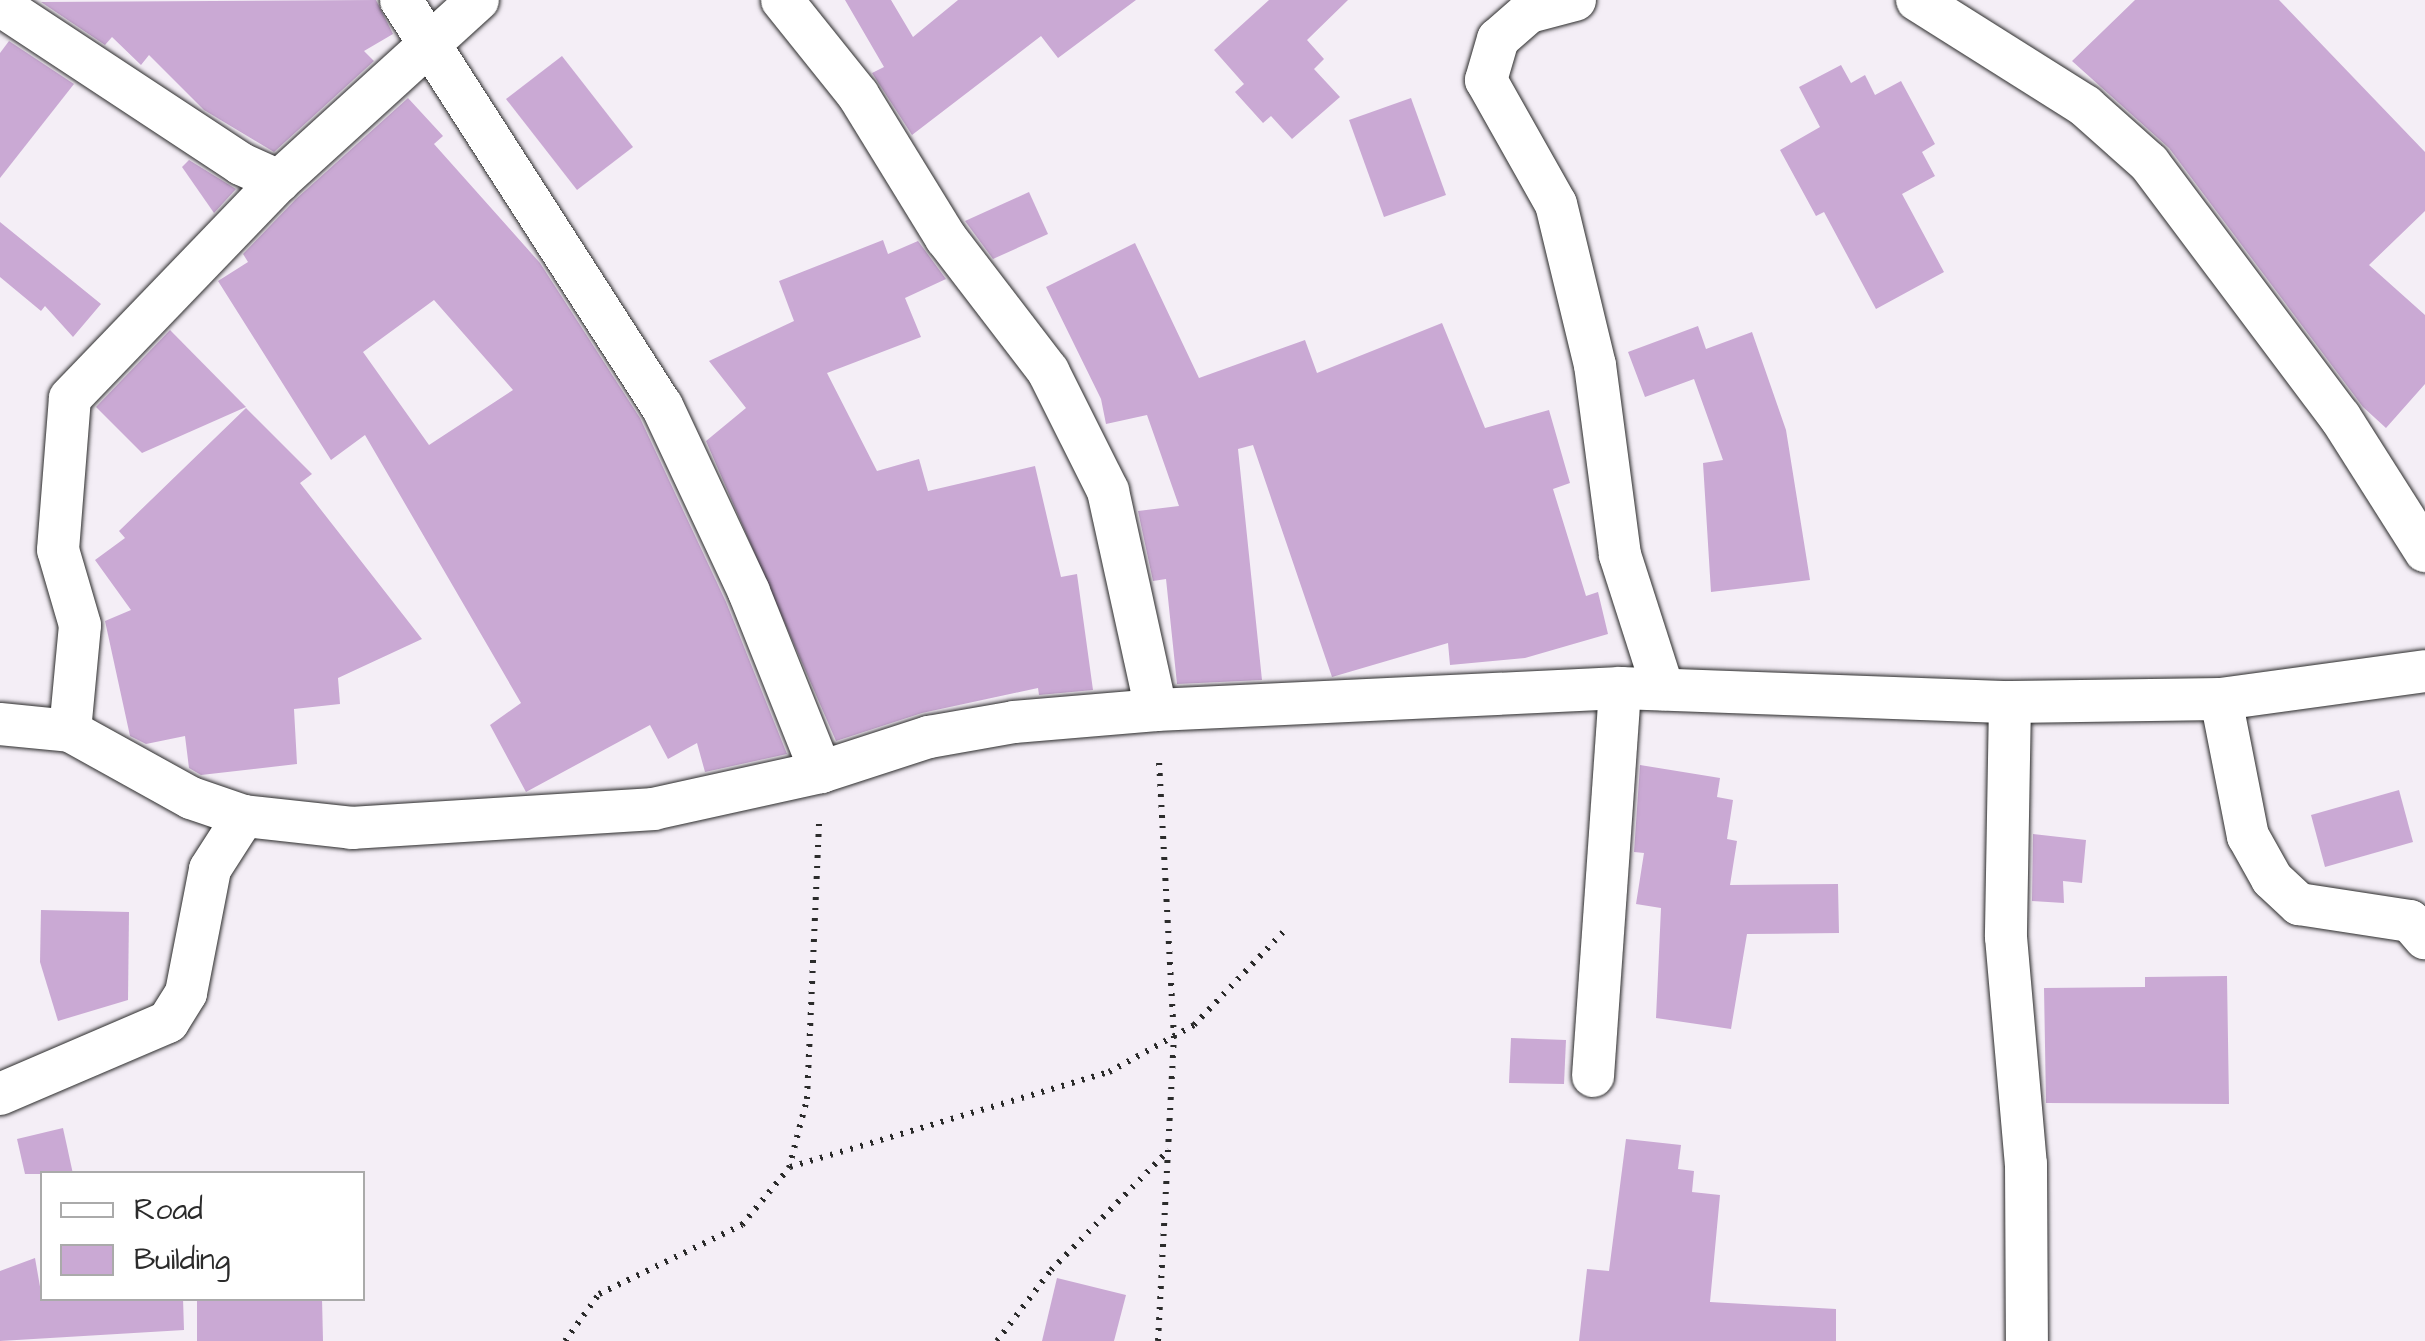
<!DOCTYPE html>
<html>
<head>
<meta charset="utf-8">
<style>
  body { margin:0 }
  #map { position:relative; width:2425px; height:1341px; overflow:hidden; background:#f4eef6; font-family:"Architects Daughter",sans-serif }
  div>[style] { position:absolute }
  .building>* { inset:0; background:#caa9d4 }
  .path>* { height:6px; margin-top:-3px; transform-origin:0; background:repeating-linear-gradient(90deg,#2b2b2b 0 2.5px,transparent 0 10.5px) }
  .roads { filter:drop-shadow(0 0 2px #2b2b2b) drop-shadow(0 0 2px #2b2b2b) }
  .minor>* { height:42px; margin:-21px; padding:0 21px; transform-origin:21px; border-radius:21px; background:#fff }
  span { translate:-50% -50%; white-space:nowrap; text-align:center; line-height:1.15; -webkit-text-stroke:8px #fff; paint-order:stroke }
  .legend { position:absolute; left:40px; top:1171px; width:325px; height:130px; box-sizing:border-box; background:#fff; border:2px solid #aaa; margin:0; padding:12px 18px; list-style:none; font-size:30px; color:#2b2b2b }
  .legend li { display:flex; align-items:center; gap:20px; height:50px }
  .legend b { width:50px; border:2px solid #aaa }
</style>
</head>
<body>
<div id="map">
  <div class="building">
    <div style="clip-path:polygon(376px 0,393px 34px,364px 51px,374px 61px,274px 152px,204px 110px,149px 55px,141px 65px,112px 37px,105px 45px,41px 2px)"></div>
    <div style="clip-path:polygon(845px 0,891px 0,913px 37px,958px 0,1136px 0,1058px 58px,1041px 36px,912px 135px,872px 73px,884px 67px)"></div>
    <div style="clip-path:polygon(1269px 0,1348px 0,1307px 40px,1324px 59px,1314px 69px,1340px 97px,1292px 139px,1271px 116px,1263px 123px,1235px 92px,1244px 84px,1214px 50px)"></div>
    <div style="clip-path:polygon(2135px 0,2279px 0,2425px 152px,2425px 211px,2369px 265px,2425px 315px,2425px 384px,2386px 428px,2363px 407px,2169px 148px,2072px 61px)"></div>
    <div style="clip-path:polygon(9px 41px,74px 84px,0 178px,0 53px)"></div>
    <div style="clip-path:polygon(562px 56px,633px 147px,577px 190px,506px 99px)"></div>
    <div style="clip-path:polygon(1841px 65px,1851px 83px,1865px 75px,1875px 95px,1901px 81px,1935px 144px,1922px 152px,1935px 176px,1902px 194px,1944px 272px,1876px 309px,1824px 212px,1816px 216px,1780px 150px,1820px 127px,1799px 87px)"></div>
    <div style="clip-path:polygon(evenodd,408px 98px,443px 136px,434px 144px,540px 263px,640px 418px,726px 602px,787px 754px,705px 772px,697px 743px,668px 759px,650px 725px,526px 792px,490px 725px,521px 703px,365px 435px,331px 460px,218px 281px,248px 262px,243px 254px,296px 199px,408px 98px,434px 300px,513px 390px,429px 445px,363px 352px,434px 300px)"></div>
    <div style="clip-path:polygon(1411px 98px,1446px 195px,1384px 217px,1349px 120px)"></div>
    <div style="clip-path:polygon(189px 160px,236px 189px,214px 213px,182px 167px)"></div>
    <div style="clip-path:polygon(1029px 192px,1048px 234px,993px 259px,965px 221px)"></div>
    <div style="clip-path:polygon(0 222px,101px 304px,73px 337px,45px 306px,41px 311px,0 277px)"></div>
    <div style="clip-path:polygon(883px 240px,888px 254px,918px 241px,946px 279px,905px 298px,921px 337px,827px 373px,877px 471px,919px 459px,928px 491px,1035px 466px,1061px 577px,1077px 574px,1093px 690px,1039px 695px,1038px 688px,922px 713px,836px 741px,706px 441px,746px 408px,709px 361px,794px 321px,779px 281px)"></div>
    <div style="clip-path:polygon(1135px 243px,1199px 378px,1305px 340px,1317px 373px,1442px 323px,1485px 428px,1549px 410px,1570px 483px,1553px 489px,1586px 596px,1598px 592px,1608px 634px,1525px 658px,1450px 665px,1448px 643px,1332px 677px,1253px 445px,1238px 449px,1262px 680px,1177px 684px,1166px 579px,1153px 581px,1138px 511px,1179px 506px,1147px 415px,1106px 424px,1101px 399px,1046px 287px)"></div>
    <div style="clip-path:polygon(1698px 326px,1706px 349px,1752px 332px,1786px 430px,1810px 580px,1711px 592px,1703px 463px,1723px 460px,1694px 379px,1645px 397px,1628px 352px)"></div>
    <div style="clip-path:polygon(170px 330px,246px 407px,142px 453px,96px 407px)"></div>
    <div style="clip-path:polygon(246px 408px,312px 474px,300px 483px,422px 639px,338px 678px,340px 704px,294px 709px,297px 764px,201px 775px,189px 768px,185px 736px,146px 744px,130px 736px,105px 621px,131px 610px,95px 560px,125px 538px,119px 531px)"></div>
    <div style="clip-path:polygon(1640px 765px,1720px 778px,1717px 797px,1733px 800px,1727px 839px,1737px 841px,1730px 885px,1838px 884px,1839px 933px,1747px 934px,1731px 1029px,1656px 1018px,1661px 908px,1636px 904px,1644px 853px,1634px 852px)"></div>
    <div style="clip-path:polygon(2399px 790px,2413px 842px,2325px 867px,2311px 815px)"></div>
    <div style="clip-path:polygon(2033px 834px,2086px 840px,2082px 883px,2063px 881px,2064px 903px,2032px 901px)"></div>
    <div style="clip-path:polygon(41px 910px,129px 912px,128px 1000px,58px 1021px,40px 962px)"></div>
    <div style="clip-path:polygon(2227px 976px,2229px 1104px,2046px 1103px,2044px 988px,2145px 987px,2145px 977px)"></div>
    <div style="clip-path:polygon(1511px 1038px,1566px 1040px,1564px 1084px,1509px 1083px)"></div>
    <div style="clip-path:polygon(63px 1128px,73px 1174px,25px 1174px,17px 1139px)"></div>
    <div style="clip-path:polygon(1626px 1139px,1681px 1145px,1678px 1169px,1694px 1171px,1692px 1192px,1720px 1195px,1710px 1302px,1836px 1309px,1836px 1341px,1579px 1341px,1587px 1269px,1609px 1271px)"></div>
    <div style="clip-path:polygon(35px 1258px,42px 1298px,183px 1298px,184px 1330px,0 1341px,0 1271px)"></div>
    <div style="clip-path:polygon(1057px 1278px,1126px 1295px,1114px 1341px,1042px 1341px)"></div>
    <div style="clip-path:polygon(197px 1298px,322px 1298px,323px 1341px,197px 1341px)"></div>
  </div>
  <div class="path">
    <div style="left:790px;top:1167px;width:333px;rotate:-16.6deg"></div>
    <div style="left:1109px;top:1072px;width:97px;rotate:-28.9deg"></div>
    <div style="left:1194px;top:1025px;width:133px;rotate:-46.2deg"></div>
    <div style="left:565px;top:1341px;width:58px;rotate:-54.1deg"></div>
    <div style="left:599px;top:1294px;width:159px;rotate:-25.8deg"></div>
    <div style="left:742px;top:1225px;width:74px;rotate:-50.5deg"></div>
    <div style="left:789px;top:1168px;width:71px;rotate:-75.4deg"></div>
    <div style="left:807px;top:1099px;width:280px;rotate:-87.5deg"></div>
    <div style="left:997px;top:1341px;width:89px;rotate:-52.7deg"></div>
    <div style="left:1051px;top:1270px;width:168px;rotate:-45.5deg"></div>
    <div style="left:1158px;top:1341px;width:303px;rotate:-87deg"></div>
    <div style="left:1174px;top:1038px;width:281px;rotate:-93.1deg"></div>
  </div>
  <div class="roads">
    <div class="minor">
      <div style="left:401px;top:0;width:483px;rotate:57.3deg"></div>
      <div style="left:662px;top:406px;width:205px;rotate:64.9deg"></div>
      <div style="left:749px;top:592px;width:194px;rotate:68.2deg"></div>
      <div style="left:782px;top:0;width:122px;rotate:51.3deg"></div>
      <div style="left:858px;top:95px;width:168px;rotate:58.4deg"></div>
      <div style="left:946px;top:238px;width:168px;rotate:52.5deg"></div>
      <div style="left:1048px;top:371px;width:134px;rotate:63.4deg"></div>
      <div style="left:1108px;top:491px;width:224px;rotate:77.6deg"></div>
      <div style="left:1575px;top:0;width:48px;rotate:165.4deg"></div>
      <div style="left:1529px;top:12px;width:41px;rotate:138.9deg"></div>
      <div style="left:1498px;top:39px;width:43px;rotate:106.3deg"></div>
      <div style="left:1486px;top:80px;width:142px;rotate:60.6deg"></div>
      <div style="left:1556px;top:204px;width:166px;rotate:76.4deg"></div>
      <div style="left:1595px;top:365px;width:192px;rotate:82.5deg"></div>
      <div style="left:1620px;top:555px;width:141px;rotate:72.2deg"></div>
      <div style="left:1917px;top:0;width:199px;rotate:32.2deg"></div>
      <div style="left:2085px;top:106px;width:86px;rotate:41.7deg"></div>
      <div style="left:2149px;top:163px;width:318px;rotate:53.1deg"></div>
      <div style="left:2340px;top:417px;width:159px;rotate:57.6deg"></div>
      <div style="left:0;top:5px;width:289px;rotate:33.4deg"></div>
      <div style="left:241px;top:164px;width:42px;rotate:24.1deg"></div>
      <div style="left:2221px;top:699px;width:140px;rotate:78.9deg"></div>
      <div style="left:2248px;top:836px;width:49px;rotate:60.8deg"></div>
      <div style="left:2272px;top:879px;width:37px;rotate:43deg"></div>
      <div style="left:2299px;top:904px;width:112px;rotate:8.7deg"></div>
      <div style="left:2410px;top:921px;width:23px;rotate:49deg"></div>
      <div style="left:2010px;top:702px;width:235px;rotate:91deg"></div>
      <div style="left:2006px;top:937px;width:228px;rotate:85deg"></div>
      <div style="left:2026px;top:1164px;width:177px;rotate:89.7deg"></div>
      <div style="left:0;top:724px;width:70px;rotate:5.7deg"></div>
      <div style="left:70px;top:731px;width:138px;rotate:29deg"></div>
      <div style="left:191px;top:798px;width:56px;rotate:18.8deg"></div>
      <div style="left:244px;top:816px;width:109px;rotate:6.3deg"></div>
      <div style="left:352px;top:828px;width:302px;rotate:-3.6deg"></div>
      <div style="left:653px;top:809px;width:172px;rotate:-12.4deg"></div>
      <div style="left:821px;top:772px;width:114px;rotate:-18deg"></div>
      <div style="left:929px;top:737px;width:86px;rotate:-10deg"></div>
      <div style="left:1014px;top:722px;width:143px;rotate:-4.8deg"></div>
      <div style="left:1156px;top:710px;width:465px;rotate:-2.7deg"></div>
      <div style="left:1620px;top:688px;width:390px;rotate:2.1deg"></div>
      <div style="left:2010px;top:702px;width:211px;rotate:-0.8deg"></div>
      <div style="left:2221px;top:699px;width:206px;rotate:-7.8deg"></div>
      <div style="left:70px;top:731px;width:106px;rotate:-84.6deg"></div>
      <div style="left:80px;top:625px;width:78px;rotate:-106.3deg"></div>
      <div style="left:58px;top:550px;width:152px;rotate:-85.5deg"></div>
      <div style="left:70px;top:398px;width:301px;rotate:-46.1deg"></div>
      <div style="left:279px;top:181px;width:269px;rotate:-42.3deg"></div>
      <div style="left:1593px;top:1076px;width:389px;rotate:-86deg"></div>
      <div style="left:0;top:1094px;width:183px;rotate:-23.2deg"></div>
      <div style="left:168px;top:1022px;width:34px;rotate:-58deg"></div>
      <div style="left:186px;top:993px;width:126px;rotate:-79deg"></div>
      <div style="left:210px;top:869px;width:63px;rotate:-57.3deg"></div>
    </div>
  </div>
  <ul class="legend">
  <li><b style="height:12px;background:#fff"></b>Road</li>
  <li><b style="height:28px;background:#caa9d4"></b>Building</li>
  </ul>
</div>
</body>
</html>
